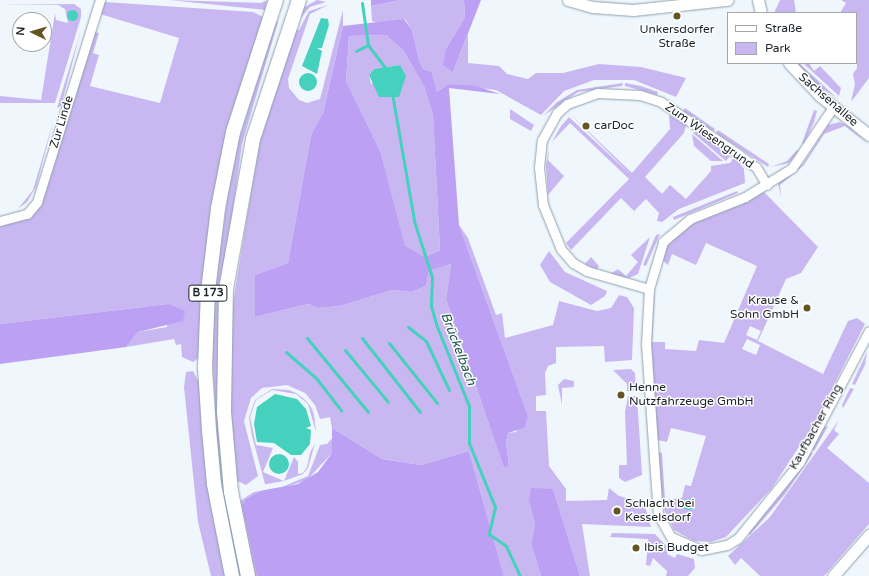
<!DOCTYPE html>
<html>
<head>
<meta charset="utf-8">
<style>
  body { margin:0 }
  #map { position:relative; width:869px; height:576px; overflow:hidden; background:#eff7fd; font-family:"Varela Round",sans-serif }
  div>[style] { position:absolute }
  .green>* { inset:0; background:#c9b7f2 }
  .forest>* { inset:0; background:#bca0f4 }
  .water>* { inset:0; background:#45d1bd }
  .round { border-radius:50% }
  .stream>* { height:3px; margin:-1.5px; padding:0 1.5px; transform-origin:1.5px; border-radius:1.5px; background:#45d1bd }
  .roads { filter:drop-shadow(0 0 1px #8ea0ad) drop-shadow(0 0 1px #8ea0ad) }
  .minor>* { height:9px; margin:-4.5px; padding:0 4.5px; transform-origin:4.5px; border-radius:4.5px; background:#fff }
  .tertiary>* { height:11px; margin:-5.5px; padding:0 5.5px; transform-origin:5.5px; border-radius:5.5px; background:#fff }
  .primary>* { height:14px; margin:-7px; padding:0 7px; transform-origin:7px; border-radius:7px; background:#fff }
  .dots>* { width:11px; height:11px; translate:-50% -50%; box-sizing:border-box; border:2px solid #fff; border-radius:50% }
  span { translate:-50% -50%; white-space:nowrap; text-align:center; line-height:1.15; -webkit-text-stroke:3px #fff; paint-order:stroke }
  .shield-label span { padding:1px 3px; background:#fff; border:1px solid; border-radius:3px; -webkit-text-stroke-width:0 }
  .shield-label { font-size:11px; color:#1c2328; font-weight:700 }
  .poi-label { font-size:12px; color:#1c2328 }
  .left { translate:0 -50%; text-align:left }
  .right { translate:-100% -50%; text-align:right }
  .street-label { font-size:12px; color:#1c2328 }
  .water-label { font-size:13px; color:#225b52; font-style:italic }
  .legend { position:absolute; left:727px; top:12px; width:130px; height:52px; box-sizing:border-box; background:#fff; border:1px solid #a4a7a9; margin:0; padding:5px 7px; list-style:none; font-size:12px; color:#1c2328 }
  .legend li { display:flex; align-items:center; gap:8px; height:20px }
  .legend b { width:20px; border:1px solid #a4a7a9 }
  .north { position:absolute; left:12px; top:12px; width:40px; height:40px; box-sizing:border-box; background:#fff; border:1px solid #a4a7a9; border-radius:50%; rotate:275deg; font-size:11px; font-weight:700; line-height:16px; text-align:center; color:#1c2328 }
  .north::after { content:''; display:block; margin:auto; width:14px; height:18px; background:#635521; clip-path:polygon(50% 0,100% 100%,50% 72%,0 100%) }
</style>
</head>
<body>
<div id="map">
  <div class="green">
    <div style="clip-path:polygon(169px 0,261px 3px,267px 0,265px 10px)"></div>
    <div style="clip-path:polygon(317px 0,326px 2px,310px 7px,297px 22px,303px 8px)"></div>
    <div style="clip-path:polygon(401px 0,464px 0,465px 17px,446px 49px,453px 72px,468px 34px,468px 63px,499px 66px,507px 74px,528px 79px,536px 73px,563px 73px,599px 64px,641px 67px,686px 78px,676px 97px,634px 80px,594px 80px,564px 91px,541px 115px,496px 90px,448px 84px,437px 92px,432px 72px,423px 69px,419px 60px,412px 30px,405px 19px,378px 23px,372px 21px,371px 6px)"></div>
    <div style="clip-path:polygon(780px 0,794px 0,796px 13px,774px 13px)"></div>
    <div style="clip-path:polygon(841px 0,869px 0,869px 78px,851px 102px,855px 84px,853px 74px,857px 68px,856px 13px,840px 13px,846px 3px)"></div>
    <div style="clip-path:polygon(105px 2px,253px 12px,263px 17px,227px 131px,205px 259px,200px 357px,193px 362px,182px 357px,181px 344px,176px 345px,174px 339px,126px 347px,138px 332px,167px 327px,168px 304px,0 324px,0 223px,41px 202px,95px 32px,99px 33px,93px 53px,99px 55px,90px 86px,160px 103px,179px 38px,100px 14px)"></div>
    <div style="clip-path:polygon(74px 4px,81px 9px,81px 17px,55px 103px,0 103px,0 96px,41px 100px,55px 13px,56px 20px,68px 23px,65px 9px,58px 5px,0 5px)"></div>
    <div style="clip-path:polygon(328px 5px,310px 14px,288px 79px,289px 88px,299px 100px,307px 103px,320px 99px,343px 10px,343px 26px,323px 113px,311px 135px,288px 263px,255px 275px,255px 317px,308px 304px,318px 308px,340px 306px,392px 290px,411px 292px,426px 286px,429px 271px,451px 264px,446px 299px,504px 468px,509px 466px,506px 442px,508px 433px,516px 432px,528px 416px,459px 225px,468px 238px,496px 315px,502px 313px,505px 338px,553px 325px,559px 301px,597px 311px,611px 308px,619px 295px,627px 297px,634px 308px,632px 360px,605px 362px,604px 346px,556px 347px,556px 363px,548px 366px,545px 373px,546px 395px,536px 396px,536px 411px,546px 411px,549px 466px,566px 489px,566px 501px,607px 500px,609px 488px,619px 496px,644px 503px,651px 527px,582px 524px,590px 576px,580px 576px,553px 489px,529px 502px,535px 524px,531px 544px,541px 576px,504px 576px,469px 451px,421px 465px,382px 459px,332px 428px,330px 417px,320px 419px,315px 405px,305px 393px,287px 385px,262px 388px,251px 398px,244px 421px,258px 476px,246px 485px,237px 481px,230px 427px,231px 315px,260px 138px,294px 29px,299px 30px,309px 11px)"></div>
    <div style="clip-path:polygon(275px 21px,278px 22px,242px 144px,219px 311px,218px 428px,226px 497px,242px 576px,238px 576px,218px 464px,212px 351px,216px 278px,233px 159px)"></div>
    <div style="clip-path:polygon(81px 30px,61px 106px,57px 108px)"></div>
    <div style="clip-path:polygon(evenodd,386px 35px,403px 50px,424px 86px,433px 115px,440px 250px,425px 257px,405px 247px,381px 153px,346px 83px,349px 36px,386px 35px,400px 65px,371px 84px,369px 75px,374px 69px,400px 65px)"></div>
    <div style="clip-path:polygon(796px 63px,799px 63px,837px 98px,815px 84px)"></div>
    <div style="clip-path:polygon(803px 63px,809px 63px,814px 71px,820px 66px,841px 88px,839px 96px)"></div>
    <div style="clip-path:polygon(623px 83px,622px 86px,578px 92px,543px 116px,557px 102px,577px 90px)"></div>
    <div style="clip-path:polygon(625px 83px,641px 86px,658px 92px,657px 95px,625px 86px)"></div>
    <div style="clip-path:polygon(685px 108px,715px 129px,713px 131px,683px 111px)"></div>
    <div style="clip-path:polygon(510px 109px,534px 125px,531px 131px,510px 119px)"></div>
    <div style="clip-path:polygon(814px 110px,817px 111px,814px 122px,804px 144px,802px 143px)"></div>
    <div style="clip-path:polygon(569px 113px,632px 173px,670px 129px,669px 115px,686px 125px,684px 133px,645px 177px,662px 194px,670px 185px,686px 199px,711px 171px,711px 166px,730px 163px,734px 157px,744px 169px,745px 183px,679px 209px,662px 222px,657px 221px,659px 213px,646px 199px,634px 211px,621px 198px,571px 250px,566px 243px,629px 179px,570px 123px,552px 142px,561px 126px,569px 117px,632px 176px)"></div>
    <div style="clip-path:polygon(54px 119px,36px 187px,27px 202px,18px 209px,33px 190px)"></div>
    <div style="clip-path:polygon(840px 122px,847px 125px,869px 145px,845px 126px,824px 134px,804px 165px,780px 185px,781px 197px,778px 184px,803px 164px,828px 125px)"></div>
    <div style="clip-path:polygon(718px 130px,769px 164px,768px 167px,716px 133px)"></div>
    <div style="clip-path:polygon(696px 132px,731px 155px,726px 161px,693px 133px)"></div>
    <div style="clip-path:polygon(692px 134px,723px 161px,711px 161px,694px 146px)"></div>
    <div style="clip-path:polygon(549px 149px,548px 160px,564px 176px,548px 195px,546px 165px)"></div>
    <div style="clip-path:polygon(797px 150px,799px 152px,789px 163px,771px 167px,787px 161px)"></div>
    <div style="clip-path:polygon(737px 191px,738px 193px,674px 220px,673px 217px)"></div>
    <div style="clip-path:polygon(evenodd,764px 192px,818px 247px,801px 273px,786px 279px,758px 341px,823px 374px,848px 321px,857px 318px,865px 324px,814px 424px,772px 488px,726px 537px,711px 542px,694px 541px,674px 530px,661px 503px,658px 452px,662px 453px,665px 500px,682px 498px,685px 485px,691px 486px,706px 436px,671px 428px,667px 442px,657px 440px,651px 335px,656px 274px,652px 342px,665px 342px,665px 349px,696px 351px,699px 340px,724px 343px,757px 266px,706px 243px,696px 265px,672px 254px,668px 265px,660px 258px,666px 244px,693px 222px,764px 192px,750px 326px,761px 331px,757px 340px,746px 335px,750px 326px,764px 192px,747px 339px,760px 345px,756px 355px,742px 349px,747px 339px)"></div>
    <div style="clip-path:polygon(660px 234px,646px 266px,643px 265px,656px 235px)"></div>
    <div style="clip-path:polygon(650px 237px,638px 274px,629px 278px,610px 274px,618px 269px,626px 276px,638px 262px,631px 255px)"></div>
    <div style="clip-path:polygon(549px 251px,565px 272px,607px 291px,605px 296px,591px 305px,550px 282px,540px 265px)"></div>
    <div style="clip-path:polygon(591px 257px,599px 266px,597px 270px,585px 264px)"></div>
    <div style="clip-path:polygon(867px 352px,865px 365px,855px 385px,852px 384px)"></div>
    <div style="clip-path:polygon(631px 369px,635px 373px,636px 390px,627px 391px,627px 384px,613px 370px)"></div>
    <div style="clip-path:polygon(193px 371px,200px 384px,210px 501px,225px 576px,211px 576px,198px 522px,184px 387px,186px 372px)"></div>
    <div style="clip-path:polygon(564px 379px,574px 381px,574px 387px,562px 388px,562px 405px,558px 385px)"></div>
    <div style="clip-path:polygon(850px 388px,854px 389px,843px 408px,842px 405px)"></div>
    <div style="clip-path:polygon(272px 389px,289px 390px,296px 393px,303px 398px,308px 403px,312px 409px,314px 415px,316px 432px,308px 404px,296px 394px,272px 390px,256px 400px,250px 417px,256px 445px,273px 448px,263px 472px,284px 481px,294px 457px,298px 462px,298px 474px,303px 473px,307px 467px,310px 453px,315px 443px,308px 468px,303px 474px,284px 481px,267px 484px,265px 484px,252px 436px,249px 417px,255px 400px)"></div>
    <div style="clip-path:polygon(628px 396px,637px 396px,642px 475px,625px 482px,619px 478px,619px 465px,627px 465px,625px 412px)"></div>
    <div style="clip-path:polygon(839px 420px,834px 430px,839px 434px,827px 448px,869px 483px,869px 524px,824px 576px,760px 576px,741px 558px,735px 565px,728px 556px,770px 517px)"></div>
    <div style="clip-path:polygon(828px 426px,814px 451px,811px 449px,824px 427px)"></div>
    <div style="clip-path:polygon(333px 437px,332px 453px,307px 480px,282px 488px,260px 491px,246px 499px,242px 507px,257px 576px,254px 576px,240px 501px,254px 492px,282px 487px,308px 476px,320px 445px,327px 444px)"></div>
    <div style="clip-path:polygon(810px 452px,813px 453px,786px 493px,750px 535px,748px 533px)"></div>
    <div style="clip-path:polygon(612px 533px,655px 534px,669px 549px,667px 554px,675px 558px,677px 554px,694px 559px,695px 568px,688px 576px,666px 576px,667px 571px,653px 558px,650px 566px,646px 565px,648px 539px,610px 537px)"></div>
  </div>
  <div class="forest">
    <div style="clip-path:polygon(371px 0,401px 0,371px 6px)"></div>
    <div style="clip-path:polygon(464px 0,481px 0,453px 72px,443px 65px,446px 49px,465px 17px)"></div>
    <div style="clip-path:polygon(evenodd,404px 19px,412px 30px,419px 60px,423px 69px,432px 72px,437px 92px,448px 84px,476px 86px,500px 94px,449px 88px,459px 225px,528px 416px,524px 428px,508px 433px,506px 442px,509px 466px,504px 468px,446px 299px,451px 264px,429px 271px,426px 286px,411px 292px,392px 290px,340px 306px,318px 308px,308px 304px,255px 317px,255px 275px,288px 263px,311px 135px,323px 113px,343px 26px,404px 19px,386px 35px,403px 50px,424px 86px,433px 115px,440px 250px,425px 257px,405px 246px,381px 153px,346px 82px,349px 36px,386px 35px)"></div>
    <div style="clip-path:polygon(168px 304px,185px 311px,183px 321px,138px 332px,126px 347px,0 364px,0 324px)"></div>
    <div style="clip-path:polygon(332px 428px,382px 459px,421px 465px,469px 451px,504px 576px,257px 576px,242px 506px,246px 499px,260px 491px,298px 484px,318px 472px,332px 453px)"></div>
    <div style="clip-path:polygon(531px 488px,553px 489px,580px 576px,541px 576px,531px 544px,535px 524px,529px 502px)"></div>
  </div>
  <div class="water">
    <div class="round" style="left:66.5px;top:9.5px;width:11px;height:11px"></div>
    <div style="clip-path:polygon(321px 18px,328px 19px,329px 25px,322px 48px,317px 48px,322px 51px,317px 74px,302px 66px)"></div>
    <div style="clip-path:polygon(400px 65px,406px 76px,399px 97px,379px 97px,369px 75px,374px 69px)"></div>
    <div class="round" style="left:299px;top:73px;width:18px;height:18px"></div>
    <div style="clip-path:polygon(275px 394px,297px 399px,306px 409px,311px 426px,306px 428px,311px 430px,310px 444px,301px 455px,291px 455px,274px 443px,257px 442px,254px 424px,257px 407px)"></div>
    <div class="round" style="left:269px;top:454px;width:20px;height:20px"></div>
    <div class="round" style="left:682.5px;top:498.5px;width:11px;height:11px"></div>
  </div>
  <div class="stream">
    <div style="left:362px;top:3px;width:42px;rotate:81.9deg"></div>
    <div style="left:368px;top:45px;width:31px;rotate:53deg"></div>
    <div style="left:356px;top:51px;width:13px;rotate:-27deg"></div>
    <div style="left:392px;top:93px;width:130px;rotate:80.2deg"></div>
    <div style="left:414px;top:221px;width:59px;rotate:72.2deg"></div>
    <div style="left:432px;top:277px;width:29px;rotate:92deg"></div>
    <div style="left:431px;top:306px;width:19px;rotate:74deg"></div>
    <div style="left:436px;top:324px;width:88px;rotate:68.1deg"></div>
    <div style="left:469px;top:406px;width:37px;rotate:90deg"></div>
    <div style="left:469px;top:443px;width:69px;rotate:67.9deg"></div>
    <div style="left:495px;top:507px;width:28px;rotate:103deg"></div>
    <div style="left:489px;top:534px;width:21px;rotate:35deg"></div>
    <div style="left:506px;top:546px;width:33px;rotate:65deg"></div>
    <div style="left:408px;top:327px;width:23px;rotate:38deg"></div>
    <div style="left:426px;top:341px;width:54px;rotate:64.9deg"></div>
    <div style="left:307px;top:338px;width:96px;rotate:50.5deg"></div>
    <div style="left:362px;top:338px;width:94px;rotate:51.9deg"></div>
    <div style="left:389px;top:343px;width:77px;rotate:51.3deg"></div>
    <div style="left:345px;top:350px;width:67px;rotate:50.4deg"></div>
    <div style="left:286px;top:352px;width:40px;rotate:41deg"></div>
    <div style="left:316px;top:378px;width:41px;rotate:52deg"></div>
  </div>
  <div class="roads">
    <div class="minor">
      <div style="left:833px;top:107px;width:73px;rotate:123.9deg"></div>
      <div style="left:792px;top:168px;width:55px;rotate:148.3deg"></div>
      <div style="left:745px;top:197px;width:59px;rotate:158.2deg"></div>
      <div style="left:690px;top:219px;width:35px;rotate:140deg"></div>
      <div style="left:663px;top:242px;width:49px;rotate:106.6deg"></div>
      <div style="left:649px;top:289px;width:55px;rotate:93.1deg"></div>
      <div style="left:646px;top:344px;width:170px;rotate:86deg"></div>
      <div style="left:658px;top:514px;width:26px;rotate:61deg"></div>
      <div style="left:671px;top:537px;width:33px;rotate:23deg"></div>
      <div style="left:701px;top:550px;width:26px;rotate:-11deg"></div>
      <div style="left:727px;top:545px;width:13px;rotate:-32deg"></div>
      <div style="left:738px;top:538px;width:97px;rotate:-50.9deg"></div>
      <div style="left:799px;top:463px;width:149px;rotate:-62.1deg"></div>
      <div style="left:0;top:221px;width:28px;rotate:-15deg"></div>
      <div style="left:27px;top:214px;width:16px;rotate:-50deg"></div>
      <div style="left:37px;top:202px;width:212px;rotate:-72.7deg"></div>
      <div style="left:649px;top:289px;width:65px;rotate:-163.8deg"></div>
      <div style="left:587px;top:271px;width:16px;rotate:-150deg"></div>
      <div style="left:573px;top:263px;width:18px;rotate:-131deg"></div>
      <div style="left:561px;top:249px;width:48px;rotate:-112.2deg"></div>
      <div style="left:543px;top:205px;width:38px;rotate:-96deg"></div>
      <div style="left:539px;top:167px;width:27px;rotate:-84deg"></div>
      <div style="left:542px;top:140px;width:31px;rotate:-61deg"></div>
      <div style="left:557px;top:113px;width:13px;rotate:-42deg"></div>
      <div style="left:567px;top:104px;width:33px;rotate:-20deg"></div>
      <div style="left:598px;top:93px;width:42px;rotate:2.7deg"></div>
      <div style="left:640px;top:95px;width:22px;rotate:18deg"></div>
      <div style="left:661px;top:102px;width:89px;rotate:34deg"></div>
      <div style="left:735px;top:152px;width:26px;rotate:36deg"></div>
      <div style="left:756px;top:167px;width:21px;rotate:59deg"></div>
    </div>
    <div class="tertiary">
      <div style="left:568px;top:0;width:26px;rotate:16deg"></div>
      <div style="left:593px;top:7px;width:40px;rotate:4.3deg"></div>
      <div style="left:633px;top:10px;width:95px;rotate:-6.1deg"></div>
      <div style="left:758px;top:0;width:13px;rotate:77deg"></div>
      <div style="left:789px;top:63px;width:45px;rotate:46.8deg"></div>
      <div style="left:820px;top:96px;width:63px;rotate:38.5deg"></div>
      <div style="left:833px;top:576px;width:55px;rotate:-48.7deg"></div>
    </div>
    <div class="primary">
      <div style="left:232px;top:576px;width:94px;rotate:-101.1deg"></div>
      <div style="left:214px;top:484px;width:54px;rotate:-95.3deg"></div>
      <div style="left:209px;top:430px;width:62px;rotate:-93.7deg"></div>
      <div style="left:205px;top:368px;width:77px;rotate:-87.8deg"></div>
      <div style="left:208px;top:291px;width:84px;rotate:-83.1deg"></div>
      <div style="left:218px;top:208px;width:77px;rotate:-78.8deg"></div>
      <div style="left:233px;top:132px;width:139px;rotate:-72deg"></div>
      <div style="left:248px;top:576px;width:86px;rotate:-101.4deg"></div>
      <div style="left:231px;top:492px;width:80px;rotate:-95deg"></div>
      <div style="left:224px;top:412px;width:123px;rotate:-89.1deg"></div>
      <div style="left:226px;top:289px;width:152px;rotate:-79.8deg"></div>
      <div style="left:253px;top:139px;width:146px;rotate:-71.7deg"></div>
    </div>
  </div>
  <div class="dots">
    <div style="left:677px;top:16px;background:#635521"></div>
    <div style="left:586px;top:126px;background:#635521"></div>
    <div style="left:807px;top:308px;background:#635521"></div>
    <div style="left:621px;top:395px;background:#635521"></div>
    <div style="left:617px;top:511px;background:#635521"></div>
    <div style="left:636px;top:548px;background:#635521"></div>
  </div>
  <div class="shield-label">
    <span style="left:208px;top:293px">B 173</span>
  </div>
  <div class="poi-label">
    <span style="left:677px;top:37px">Unkersdorfer<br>Straße</span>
    <span class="left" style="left:594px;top:126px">carDoc</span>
    <span class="right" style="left:799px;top:308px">Krause &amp;<br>Sohn GmbH</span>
    <span class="left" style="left:629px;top:395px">Henne<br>Nutzfahrzeuge GmbH</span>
    <span class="left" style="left:625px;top:511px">Schlacht bei<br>Kesselsdorf</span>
    <span class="left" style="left:644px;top:548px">Ibis Budget</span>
  </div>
  <div class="street-label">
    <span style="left:828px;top:100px;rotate:41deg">Sachsenallee</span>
    <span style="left:62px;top:122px;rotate:-73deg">Zur Linde</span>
    <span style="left:709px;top:136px;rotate:35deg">Zum Wiesengrund</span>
    <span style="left:816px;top:427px;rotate:-61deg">Kaufbacher Ring</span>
  </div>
  <div class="water-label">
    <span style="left:458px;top:349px;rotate:69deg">Brückelbach</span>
  </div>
  <ul class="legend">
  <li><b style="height:5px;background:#fff"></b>Straße</li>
  <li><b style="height:11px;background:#c9b7f2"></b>Park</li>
  </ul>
  <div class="north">N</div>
</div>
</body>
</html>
